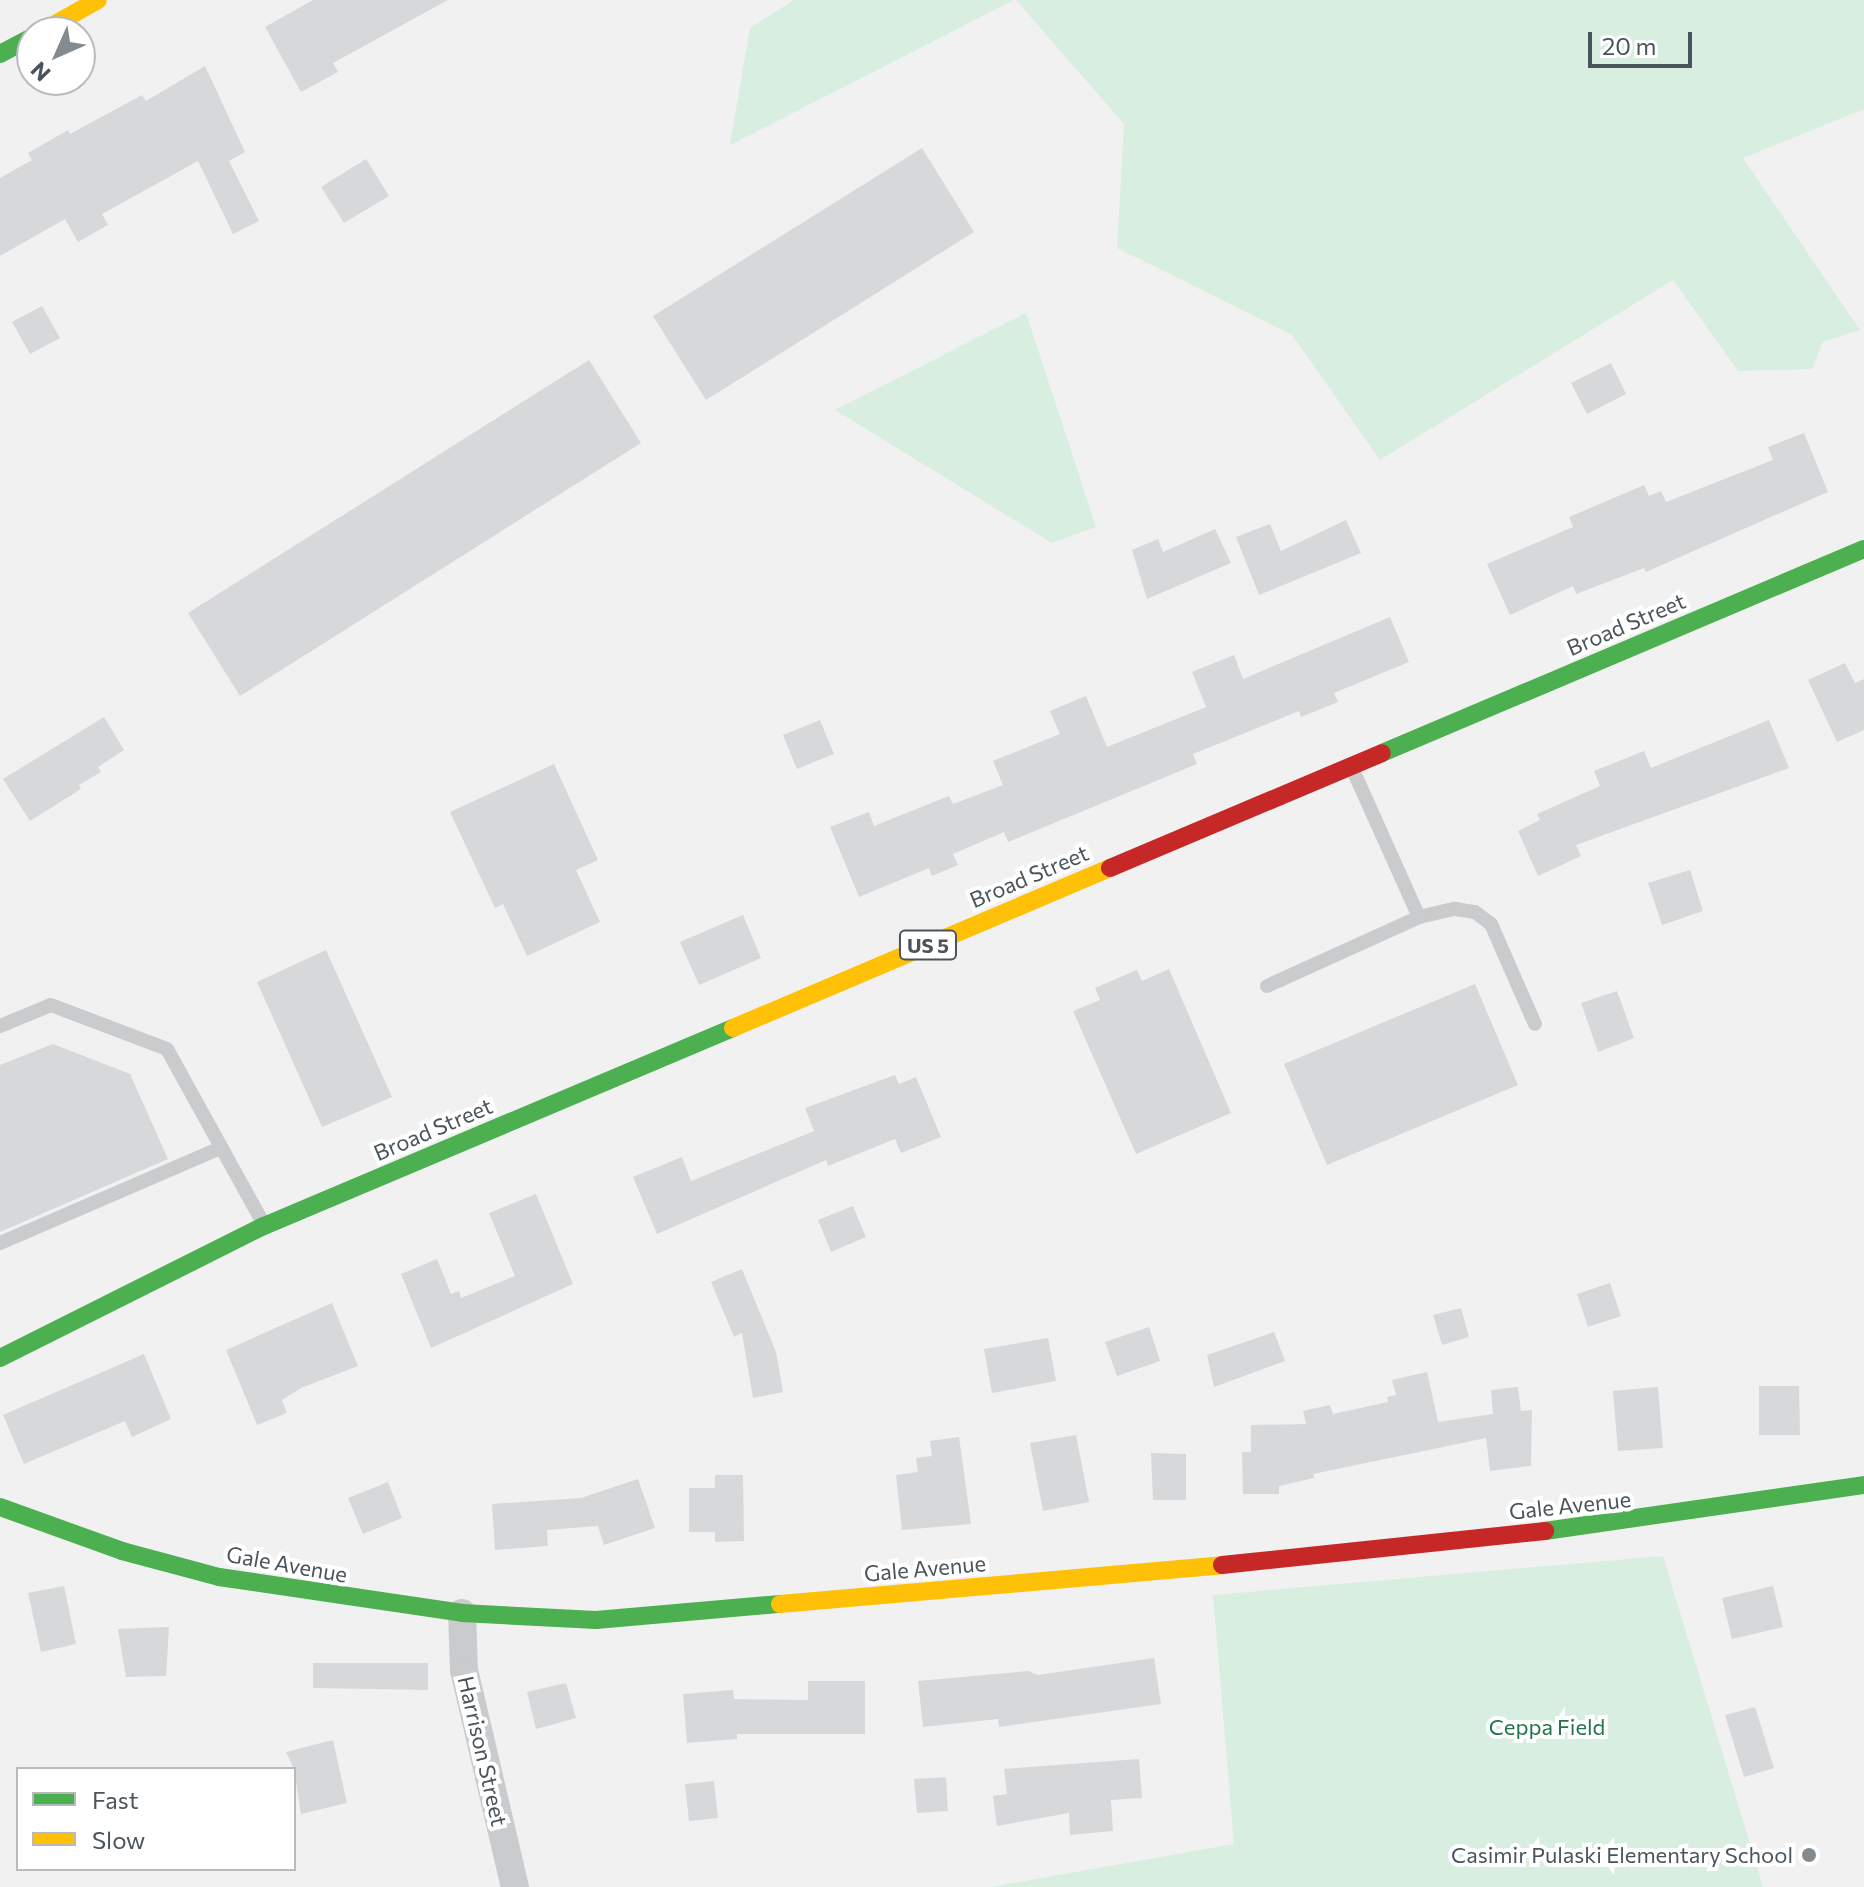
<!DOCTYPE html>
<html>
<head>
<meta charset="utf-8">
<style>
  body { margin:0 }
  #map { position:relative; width:1864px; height:1887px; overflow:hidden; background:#f1f1f1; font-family:Commissioner,sans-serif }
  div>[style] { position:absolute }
  .green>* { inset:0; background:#d8eee0 }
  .building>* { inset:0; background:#d7d8da }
  .lane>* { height:14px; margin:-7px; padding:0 7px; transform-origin:7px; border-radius:7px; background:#c9cbcc }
  .street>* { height:28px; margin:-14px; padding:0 14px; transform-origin:14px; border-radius:14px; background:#c9cbcc }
  .fast>* { height:18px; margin:-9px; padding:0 9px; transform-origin:9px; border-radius:9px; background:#4caf50 }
  .slow>* { height:18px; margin:-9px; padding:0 9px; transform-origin:9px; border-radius:9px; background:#ffc107 }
  .jam>* { height:18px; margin:-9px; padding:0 9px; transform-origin:9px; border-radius:9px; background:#c62828 }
  .dots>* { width:22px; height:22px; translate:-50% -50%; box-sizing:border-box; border:4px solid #fff; border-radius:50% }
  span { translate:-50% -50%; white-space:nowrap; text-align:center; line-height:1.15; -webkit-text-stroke:8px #fff; paint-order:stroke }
  .shield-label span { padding:2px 6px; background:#fff; border:2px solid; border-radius:6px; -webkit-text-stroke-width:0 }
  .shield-label { font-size:20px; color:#4a545c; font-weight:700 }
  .street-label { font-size:22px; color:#4a545c }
  .park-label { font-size:22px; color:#217649 }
  .poi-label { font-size:22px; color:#4a545c }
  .right { translate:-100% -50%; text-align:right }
  .legend { position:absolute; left:16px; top:1767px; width:280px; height:104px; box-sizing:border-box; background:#fff; border:2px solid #b7bbbe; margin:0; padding:10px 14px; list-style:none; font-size:24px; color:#4a545c }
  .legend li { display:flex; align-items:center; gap:16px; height:40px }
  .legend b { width:40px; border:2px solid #b7bbbe }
  .north { position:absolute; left:16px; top:16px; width:80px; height:80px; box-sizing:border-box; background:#fff; border:2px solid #b7bbbe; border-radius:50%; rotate:225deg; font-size:22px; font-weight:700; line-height:32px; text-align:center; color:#4a545c }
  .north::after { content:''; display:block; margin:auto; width:28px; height:36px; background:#848b90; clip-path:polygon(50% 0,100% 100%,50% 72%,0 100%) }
  .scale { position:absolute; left:1588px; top:32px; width:104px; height:36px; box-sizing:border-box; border:4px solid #4a545c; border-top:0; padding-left:10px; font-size:24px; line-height:28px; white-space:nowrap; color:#4a545c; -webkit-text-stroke:6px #fff; paint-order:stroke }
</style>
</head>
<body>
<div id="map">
  <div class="green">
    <div style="clip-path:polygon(794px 0,1014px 0,730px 145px,750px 28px)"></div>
    <div style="clip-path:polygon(1016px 0,1864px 0,1864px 109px,1743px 158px,1860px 330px,1823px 342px,1812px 369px,1738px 371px,1673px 280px,1380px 460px,1292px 335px,1117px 248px,1124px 124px)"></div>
    <div style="clip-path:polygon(1026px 313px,1096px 527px,1052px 543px,835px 410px)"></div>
    <div style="clip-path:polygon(1663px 1556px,1763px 1887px,990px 1887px,1234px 1844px,1213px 1595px)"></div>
  </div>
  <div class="building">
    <div style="clip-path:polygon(313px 0,448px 0,333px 63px,338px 72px,301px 92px,265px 27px)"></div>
    <div style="clip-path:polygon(205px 66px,245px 152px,229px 161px,259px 221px,233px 234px,198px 161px,102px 214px,108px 225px,78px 242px,65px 219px,0 256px,0 178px,32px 160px,28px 153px,68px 130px,70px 134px,142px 95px,146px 101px)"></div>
    <div style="clip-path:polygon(922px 148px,974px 232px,706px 400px,653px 316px)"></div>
    <div style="clip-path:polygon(366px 159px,389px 196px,344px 223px,321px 187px)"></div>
    <div style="clip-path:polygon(42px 306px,60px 338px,30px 354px,12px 322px)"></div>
    <div style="clip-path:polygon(589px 360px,641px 443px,240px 696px,188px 613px)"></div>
    <div style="clip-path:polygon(1611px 363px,1626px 394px,1587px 414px,1571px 383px)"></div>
    <div style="clip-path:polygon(1804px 433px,1828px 492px,1646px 572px,1644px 568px,1576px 594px,1573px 586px,1510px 615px,1487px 564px,1573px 527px,1569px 517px,1644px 485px,1649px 496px,1661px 491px,1666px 502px,1773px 460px,1768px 447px)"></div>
    <div style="clip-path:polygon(1346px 520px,1361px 553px,1259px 595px,1236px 537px,1270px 524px,1281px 551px)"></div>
    <div style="clip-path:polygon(1215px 529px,1231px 563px,1147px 599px,1132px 550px,1158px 539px,1163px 552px)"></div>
    <div style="clip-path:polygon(1390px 617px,1409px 662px,1334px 693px,1338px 702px,1301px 717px,1299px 711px,1193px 754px,1197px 764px,1008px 842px,1004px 832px,953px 854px,958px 865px,932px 876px,929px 868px,859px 897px,830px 827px,869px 812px,874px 826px,949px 796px,953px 804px,1003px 785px,993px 761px,1060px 734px,1050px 711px,1086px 696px,1107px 747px,1206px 707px,1192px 672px,1234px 655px,1243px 679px)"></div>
    <div style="clip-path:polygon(1845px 663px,1855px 683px,1864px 679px,1864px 730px,1837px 742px,1808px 680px)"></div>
    <div style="clip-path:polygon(104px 717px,124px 750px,98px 767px,101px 772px,79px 785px,81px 789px,30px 821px,3px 779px)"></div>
    <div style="clip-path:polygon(820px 720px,834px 754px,797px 769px,783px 735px)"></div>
    <div style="clip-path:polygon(1769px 720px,1789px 768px,1576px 845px,1581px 856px,1538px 876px,1518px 831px,1540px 820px,1537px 814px,1600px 786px,1594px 771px,1644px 751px,1651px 768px)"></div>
    <div style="clip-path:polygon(554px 764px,598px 860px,576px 870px,600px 922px,527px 956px,503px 904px,495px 908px,450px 812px)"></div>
    <div style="clip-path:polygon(1690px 870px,1703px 911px,1662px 925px,1648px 883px)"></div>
    <div style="clip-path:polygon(743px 915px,761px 958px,699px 985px,680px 942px)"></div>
    <div style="clip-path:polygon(326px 950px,392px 1097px,322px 1127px,257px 982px)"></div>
    <div style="clip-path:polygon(1169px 969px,1231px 1113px,1136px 1154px,1073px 1011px,1100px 1000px,1095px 988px,1137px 970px,1142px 981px)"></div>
    <div style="clip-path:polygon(1475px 984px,1518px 1085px,1327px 1165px,1284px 1064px)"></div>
    <div style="clip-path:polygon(1617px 991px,1634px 1038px,1598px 1052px,1581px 1003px)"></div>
    <div style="clip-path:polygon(53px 1044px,130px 1074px,168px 1159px,0 1232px,0 1065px)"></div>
    <div style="clip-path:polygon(895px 1075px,899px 1084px,916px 1077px,941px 1137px,901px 1153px,895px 1139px,828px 1166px,826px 1160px,657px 1234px,633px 1177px,682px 1157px,691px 1181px,814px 1131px,805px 1108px)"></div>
    <div style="clip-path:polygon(536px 1194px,573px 1284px,431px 1348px,401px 1274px,437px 1259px,451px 1294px,459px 1291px,461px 1298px,515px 1276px,489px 1213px)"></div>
    <div style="clip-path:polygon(853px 1206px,866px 1237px,831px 1252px,818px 1220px)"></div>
    <div style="clip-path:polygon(742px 1269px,776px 1352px,783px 1392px,753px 1398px,742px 1333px,734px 1337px,711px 1282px)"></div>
    <div style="clip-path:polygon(1610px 1283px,1621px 1316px,1588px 1327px,1577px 1294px)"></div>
    <div style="clip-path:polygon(332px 1303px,358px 1366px,301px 1388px,282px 1400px,287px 1413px,257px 1425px,226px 1350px)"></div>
    <div style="clip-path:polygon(1461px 1308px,1469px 1337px,1442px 1345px,1433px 1315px)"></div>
    <div style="clip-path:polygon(1149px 1327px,1160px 1361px,1117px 1376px,1105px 1342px)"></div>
    <div style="clip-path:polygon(1274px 1332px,1285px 1361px,1214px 1387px,1207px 1355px)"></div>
    <div style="clip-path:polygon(1048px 1338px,1056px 1381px,992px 1393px,984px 1349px)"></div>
    <div style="clip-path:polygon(144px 1354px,171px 1419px,132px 1437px,125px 1421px,24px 1464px,3px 1415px)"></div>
    <div style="clip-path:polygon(1427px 1372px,1438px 1422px,1493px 1414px,1491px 1390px,1518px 1387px,1521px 1411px,1532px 1410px,1531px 1466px,1490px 1471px,1486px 1438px,1313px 1474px,1314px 1478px,1279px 1486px,1279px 1494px,1243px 1494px,1242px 1452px,1251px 1452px,1251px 1425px,1306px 1424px,1303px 1411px,1330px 1405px,1333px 1414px,1388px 1402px,1387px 1397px,1396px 1395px,1392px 1380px)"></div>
    <div style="clip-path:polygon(1759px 1386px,1799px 1386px,1800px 1435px,1759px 1435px)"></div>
    <div style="clip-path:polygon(1658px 1387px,1663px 1448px,1618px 1451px,1613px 1391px)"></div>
    <div style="clip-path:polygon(1076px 1435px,1089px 1502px,1043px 1511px,1030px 1443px)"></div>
    <div style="clip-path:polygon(959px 1437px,971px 1524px,902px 1530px,896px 1475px,918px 1472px,916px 1458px,932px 1456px,930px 1441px)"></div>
    <div style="clip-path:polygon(1151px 1453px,1186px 1454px,1186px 1500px,1153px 1500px)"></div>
    <div style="clip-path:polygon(715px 1475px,743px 1475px,744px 1541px,715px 1542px,715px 1532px,689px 1532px,689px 1488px,715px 1488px)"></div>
    <div style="clip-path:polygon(638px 1479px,655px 1528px,604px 1545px,598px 1526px,547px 1530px,548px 1546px,495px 1550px,492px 1504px,581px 1498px)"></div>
    <div style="clip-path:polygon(388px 1482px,402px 1518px,363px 1534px,348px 1498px)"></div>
    <div style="clip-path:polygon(64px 1586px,76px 1644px,41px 1652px,28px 1593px)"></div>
    <div style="clip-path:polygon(1773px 1586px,1783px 1627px,1732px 1639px,1722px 1598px)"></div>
    <div style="clip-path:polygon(169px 1627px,166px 1676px,126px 1677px,118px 1629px)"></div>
    <div style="clip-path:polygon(1154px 1658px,1161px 1704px,999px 1727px,998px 1719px,923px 1727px,918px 1681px,1028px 1671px,1038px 1675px)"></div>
    <div style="clip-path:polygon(313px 1663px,428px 1663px,428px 1690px,313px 1688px)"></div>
    <div style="clip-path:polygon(808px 1681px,865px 1681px,865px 1734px,737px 1734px,737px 1739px,687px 1743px,683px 1694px,733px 1690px,734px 1699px,808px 1700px)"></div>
    <div style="clip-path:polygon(566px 1683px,576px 1718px,536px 1729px,527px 1692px)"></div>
    <div style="clip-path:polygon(1755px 1707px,1774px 1768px,1744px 1777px,1725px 1715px)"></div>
    <div style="clip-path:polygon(333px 1740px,347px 1803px,301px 1814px,294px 1769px,286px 1752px)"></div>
    <div style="clip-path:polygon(1139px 1759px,1142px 1798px,1111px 1800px,1113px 1831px,1070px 1835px,1069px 1813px,997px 1826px,993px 1796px,1007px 1794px,1004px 1769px)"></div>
    <div style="clip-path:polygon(946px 1777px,948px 1811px,917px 1813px,914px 1779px)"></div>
    <div style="clip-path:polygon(714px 1781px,718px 1818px,689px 1821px,685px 1784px)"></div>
  </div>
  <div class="lane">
    <div style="left:1419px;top:917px;width:37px;rotate:-13deg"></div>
    <div style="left:1455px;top:909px;width:20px;rotate:9deg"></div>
    <div style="left:1475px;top:912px;width:20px;rotate:37deg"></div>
    <div style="left:1491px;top:924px;width:109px;rotate:66.3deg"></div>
    <div style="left:1267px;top:986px;width:167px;rotate:-24.4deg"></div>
    <div style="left:1419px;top:917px;width:161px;rotate:-114.2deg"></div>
    <div style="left:0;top:1026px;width:55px;rotate:-22.4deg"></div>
    <div style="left:51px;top:1005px;width:124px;rotate:20.8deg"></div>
    <div style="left:167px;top:1049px;width:196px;rotate:61.1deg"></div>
    <div style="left:0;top:1243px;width:241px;rotate:-23.3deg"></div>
  </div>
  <div class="street">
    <div style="left:462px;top:1613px;width:57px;rotate:88deg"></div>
    <div style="left:464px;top:1670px;width:223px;rotate:76.8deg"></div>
  </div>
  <div class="fast">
    <div style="left:0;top:54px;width:36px;rotate:-28deg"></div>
    <div style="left:1382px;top:753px;width:523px;rotate:-22.94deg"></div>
    <div style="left:0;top:1358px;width:295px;rotate:-26.6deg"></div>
    <div style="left:264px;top:1226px;width:509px;rotate:-22.89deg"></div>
    <div style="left:0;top:1507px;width:130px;rotate:19.8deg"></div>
    <div style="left:122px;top:1551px;width:100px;rotate:15deg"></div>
    <div style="left:219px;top:1577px;width:246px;rotate:8.4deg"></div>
    <div style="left:462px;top:1613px;width:134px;rotate:3deg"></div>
    <div style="left:596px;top:1620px;width:185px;rotate:-5deg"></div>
    <div style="left:1545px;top:1531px;width:322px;rotate:-8.2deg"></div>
  </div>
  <div class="slow">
    <div style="left:41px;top:32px;width:65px;rotate:-29.3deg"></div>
    <div style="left:733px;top:1028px;width:410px;rotate:-23deg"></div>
    <div style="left:780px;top:1604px;width:444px;rotate:-5deg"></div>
  </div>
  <div class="jam">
    <div style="left:1110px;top:868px;width:295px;rotate:-22.9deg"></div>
    <div style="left:1222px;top:1565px;width:325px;rotate:-6deg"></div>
  </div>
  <div class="dots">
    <div style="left:1809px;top:1855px;background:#848b90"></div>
  </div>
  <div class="shield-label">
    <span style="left:928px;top:945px">US 5</span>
  </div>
  <div class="street-label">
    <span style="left:1626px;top:624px;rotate:-23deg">Broad Street</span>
    <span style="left:1029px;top:876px;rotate:-23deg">Broad Street</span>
    <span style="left:433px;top:1129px;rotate:-23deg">Broad Street</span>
    <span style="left:1570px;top:1505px;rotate:-6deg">Gale Avenue</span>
    <span style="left:287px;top:1564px;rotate:10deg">Gale Avenue</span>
    <span style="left:925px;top:1568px;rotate:-5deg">Gale Avenue</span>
    <span style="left:483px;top:1751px;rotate:77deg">Harrison Street</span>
  </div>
  <div class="park-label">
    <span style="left:1547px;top:1727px">Ceppa Field</span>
  </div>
  <div class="poi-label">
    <span class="right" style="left:1793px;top:1855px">Casimir Pulaski Elementary School</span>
  </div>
  <ul class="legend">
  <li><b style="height:10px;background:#4caf50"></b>Fast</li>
  <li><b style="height:10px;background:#ffc107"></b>Slow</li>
  </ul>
  <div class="north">N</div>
  <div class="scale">20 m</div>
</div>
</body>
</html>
